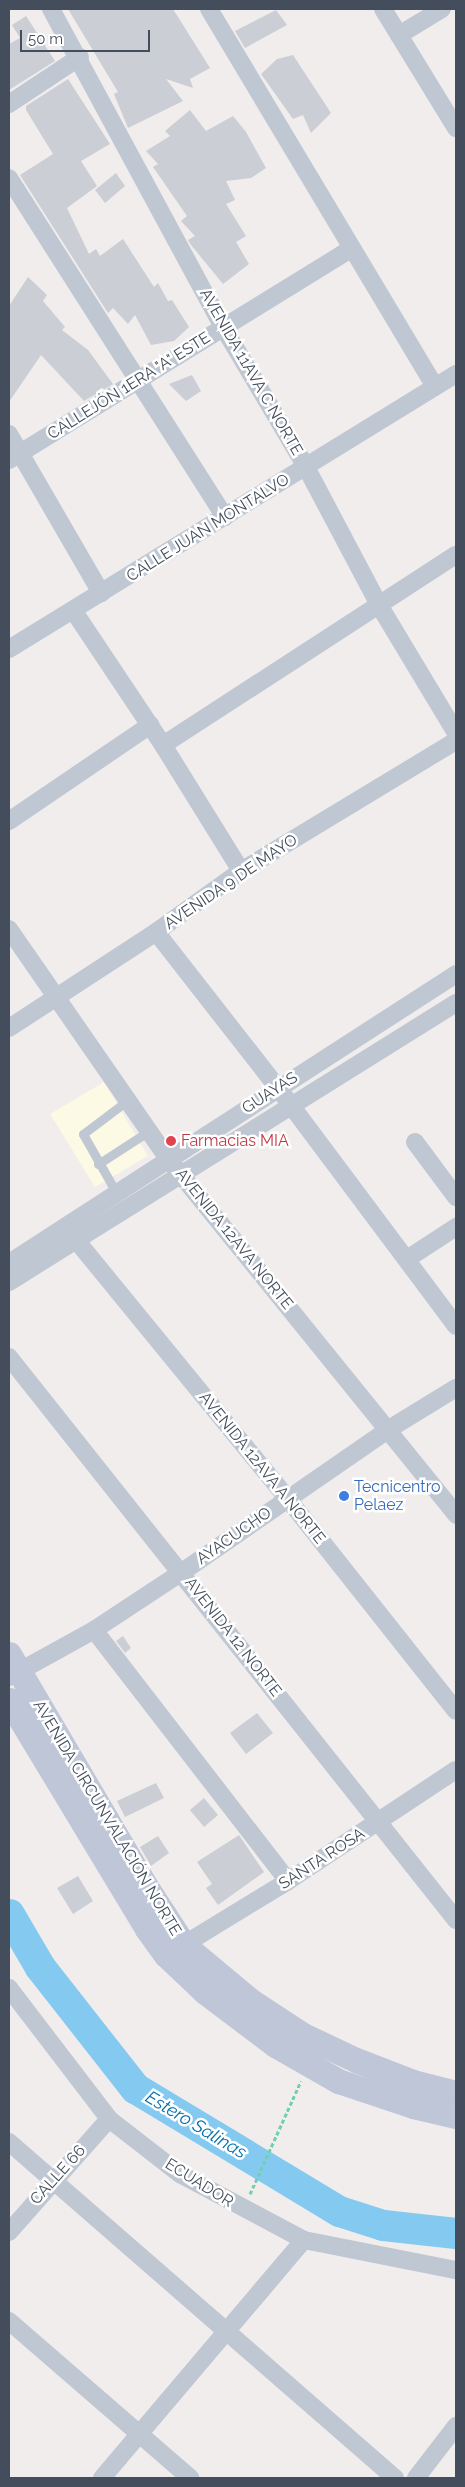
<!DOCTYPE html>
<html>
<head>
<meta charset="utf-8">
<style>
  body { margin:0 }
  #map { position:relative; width:465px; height:2487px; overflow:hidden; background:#f0edec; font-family:Raleway,sans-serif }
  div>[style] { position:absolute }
  .commercial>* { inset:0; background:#fcf9e4 }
  .river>* { height:31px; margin:-15.5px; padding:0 15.5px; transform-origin:15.5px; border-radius:15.5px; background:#83c9f0 }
  .building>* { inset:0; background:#cbced5 }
  .path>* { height:3px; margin-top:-1.5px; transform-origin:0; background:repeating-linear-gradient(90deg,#6ed0ae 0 4px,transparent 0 6.5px) }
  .lane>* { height:9px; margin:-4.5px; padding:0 4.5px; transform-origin:4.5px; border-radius:4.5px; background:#bfc7d3 }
  .street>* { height:18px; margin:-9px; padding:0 9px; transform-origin:9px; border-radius:9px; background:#bfc7d3 }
  .secondary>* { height:25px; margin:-12.5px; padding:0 12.5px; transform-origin:12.5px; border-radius:12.5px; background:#bec6d7 }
  .dots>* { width:14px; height:14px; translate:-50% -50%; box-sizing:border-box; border:2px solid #fff; border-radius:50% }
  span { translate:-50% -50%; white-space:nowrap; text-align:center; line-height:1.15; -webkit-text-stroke:5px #fff; paint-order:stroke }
  .street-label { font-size:16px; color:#444d5b }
  .health-label { font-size:16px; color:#be3a42 }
  .left { translate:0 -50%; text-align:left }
  .shop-label { font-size:16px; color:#366cbe }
  .water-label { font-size:18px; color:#0571ad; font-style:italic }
  .frame { position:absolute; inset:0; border:10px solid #444d5b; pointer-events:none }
  .scale { position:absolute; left:20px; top:30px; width:130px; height:22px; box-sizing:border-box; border:2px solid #444d5b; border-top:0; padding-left:6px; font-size:15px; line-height:18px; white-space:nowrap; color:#444d5b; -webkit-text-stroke:4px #fff; paint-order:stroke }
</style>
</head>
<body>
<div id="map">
  <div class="commercial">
    <div style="clip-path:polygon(104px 1082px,148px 1156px,95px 1187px,50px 1114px)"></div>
  </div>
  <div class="river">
    <div style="left:9px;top:1914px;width:61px;rotate:59.7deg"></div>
    <div style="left:40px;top:1967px;width:154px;rotate:51.9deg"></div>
    <div style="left:135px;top:2088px;width:238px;rotate:31.1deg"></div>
    <div style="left:339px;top:2211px;width:46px;rotate:17.7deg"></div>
    <div style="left:383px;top:2225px;width:73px;rotate:6.3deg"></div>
  </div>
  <div class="building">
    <div style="clip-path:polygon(68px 9px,173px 9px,210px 68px,190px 79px,193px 88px,166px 79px,183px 101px,128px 128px,114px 94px,118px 92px)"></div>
    <div style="clip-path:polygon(276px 10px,287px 25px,245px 48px,235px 31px)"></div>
    <div style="clip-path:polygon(26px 16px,55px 61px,9px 90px,9px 44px,20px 38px,12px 25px)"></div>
    <div style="clip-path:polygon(293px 55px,331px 113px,311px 133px,303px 115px,293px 119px,261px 74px,277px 59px)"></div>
    <div style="clip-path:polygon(68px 79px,110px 144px,81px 161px,97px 186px,67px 208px,89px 254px,96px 249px,100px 256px,123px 239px,154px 287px,158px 283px,168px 301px,172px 300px,189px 327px,174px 341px,151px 345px,135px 315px,128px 324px,113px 308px,108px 313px,20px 175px,53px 154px,26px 110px,26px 106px)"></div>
    <div style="clip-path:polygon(190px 110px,206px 131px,233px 116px,246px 132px,266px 168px,251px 178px,226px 181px,235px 200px,226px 204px,246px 236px,236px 242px,249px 264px,223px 284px,191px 245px,188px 240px,195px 236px,181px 221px,187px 216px,153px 167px,158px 164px,146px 151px,170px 136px,165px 131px)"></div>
    <div style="clip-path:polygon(116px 173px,125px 186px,105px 203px,95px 190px)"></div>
    <div style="clip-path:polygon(28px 277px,47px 295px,43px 301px,65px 327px,62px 330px,88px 350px,113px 384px,84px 401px,41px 355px,9px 402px,9px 306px)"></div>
    <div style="clip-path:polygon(192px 375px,201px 391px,186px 401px,169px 384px)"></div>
    <div style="clip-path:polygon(123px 1636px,131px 1648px,125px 1653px,116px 1641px)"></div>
    <div style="clip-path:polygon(257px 1713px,273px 1733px,246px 1754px,230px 1733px)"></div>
    <div style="clip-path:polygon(156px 1783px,164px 1798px,125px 1817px,117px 1801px)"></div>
    <div style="clip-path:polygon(204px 1798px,218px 1815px,204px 1827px,190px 1810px)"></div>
    <div style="clip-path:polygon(239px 1835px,264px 1872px,218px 1905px,206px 1888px,212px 1884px,197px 1862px)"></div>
    <div style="clip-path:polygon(158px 1836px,169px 1853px,151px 1866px,140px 1847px)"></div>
    <div style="clip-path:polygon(78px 1876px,93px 1901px,73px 1914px,57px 1888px)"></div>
  </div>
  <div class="path">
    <div style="left:250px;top:2194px;width:124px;rotate:-65.7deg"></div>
  </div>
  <div class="lane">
    <div style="left:98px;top:1164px;width:61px;rotate:-32.9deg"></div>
    <div style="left:117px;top:1194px;width:69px;rotate:-119.5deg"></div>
    <div style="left:83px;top:1134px;width:56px;rotate:-37.1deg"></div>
  </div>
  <div class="street">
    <div style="left:51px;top:9px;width:362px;rotate:61.6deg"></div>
    <div style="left:223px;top:327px;width:163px;rotate:59.3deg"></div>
    <div style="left:306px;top:467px;width:156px;rotate:62.1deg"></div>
    <div style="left:379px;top:605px;width:149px;rotate:59deg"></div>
    <div style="left:209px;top:9px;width:440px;rotate:59.1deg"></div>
    <div style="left:383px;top:9px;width:140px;rotate:58.5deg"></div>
    <div style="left:399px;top:35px;width:50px;rotate:-31.2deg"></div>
    <div style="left:9px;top:104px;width:85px;rotate:-33.5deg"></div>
    <div style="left:9px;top:178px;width:402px;rotate:57.5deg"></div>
    <div style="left:9px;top:434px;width:184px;rotate:59.9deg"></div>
    <div style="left:9px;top:460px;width:402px;rotate:-31.7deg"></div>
    <div style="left:73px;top:610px;width:162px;rotate:56.3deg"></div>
    <div style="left:163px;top:745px;width:148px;rotate:58.2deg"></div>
    <div style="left:9px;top:649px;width:525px;rotate:-31.6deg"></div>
    <div style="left:163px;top:745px;width:349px;rotate:-33deg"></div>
    <div style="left:9px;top:821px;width:171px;rotate:-34.2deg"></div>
    <div style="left:9px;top:929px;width:281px;rotate:55.3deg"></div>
    <div style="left:169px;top:1160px;width:457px;rotate:51deg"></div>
    <div style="left:156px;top:932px;width:198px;rotate:52deg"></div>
    <div style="left:278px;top:1088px;width:297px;rotate:53.2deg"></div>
    <div style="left:9px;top:1028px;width:176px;rotate:-33.1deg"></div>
    <div style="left:156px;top:932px;width:105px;rotate:-35.7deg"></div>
    <div style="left:241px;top:871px;width:251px;rotate:-31.2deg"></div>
    <div style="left:415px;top:1142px;width:69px;rotate:53.3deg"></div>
    <div style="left:69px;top:1226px;width:16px;rotate:63deg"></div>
    <div style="left:76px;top:1240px;width:335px;rotate:50.7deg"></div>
    <div style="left:288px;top:1499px;width:270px;rotate:51.6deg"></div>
    <div style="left:407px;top:1259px;width:59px;rotate:-33.1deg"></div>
    <div style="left:9px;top:1263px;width:532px;rotate:-32.88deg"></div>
    <div style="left:9px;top:1282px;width:527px;rotate:-31.97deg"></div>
    <div style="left:9px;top:1357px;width:719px;rotate:51.55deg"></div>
    <div style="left:94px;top:1630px;width:317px;rotate:52.3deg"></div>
    <div style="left:9px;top:1677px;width:97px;rotate:-28.9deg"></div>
    <div style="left:94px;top:1630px;width:105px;rotate:-33.4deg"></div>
    <div style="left:182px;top:1572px;width:252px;rotate:-34.6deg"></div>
    <div style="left:389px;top:1429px;width:79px;rotate:-31.5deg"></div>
    <div style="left:175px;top:1950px;width:132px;rotate:-31.4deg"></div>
    <div style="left:288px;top:1881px;width:201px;rotate:-33.5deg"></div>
    <div style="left:9px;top:1988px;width:165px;rotate:52.6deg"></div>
    <div style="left:109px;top:2119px;width:90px;rotate:37.8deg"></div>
    <div style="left:180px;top:2174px;width:140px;rotate:28deg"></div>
    <div style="left:304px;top:2240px;width:155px;rotate:11.2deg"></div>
    <div style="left:9px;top:2142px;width:512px;rotate:41.04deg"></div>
    <div style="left:9px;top:2232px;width:151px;rotate:-48.5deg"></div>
    <div style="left:9px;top:2321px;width:240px;rotate:40.9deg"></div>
    <div style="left:102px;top:2478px;width:312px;rotate:-49.7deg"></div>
    <div style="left:416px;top:2478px;width:66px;rotate:-52.4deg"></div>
  </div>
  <div class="secondary">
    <div style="left:9px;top:1654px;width:272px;rotate:59.5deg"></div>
    <div style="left:147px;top:1888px;width:68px;rotate:57deg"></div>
    <div style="left:184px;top:1945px;width:87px;rotate:39.9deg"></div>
    <div style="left:251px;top:2001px;width:62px;rotate:33.2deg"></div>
    <div style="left:303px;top:2035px;width:59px;rotate:25.3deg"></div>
    <div style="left:356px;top:2060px;width:61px;rotate:21.1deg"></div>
    <div style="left:413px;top:2082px;width:44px;rotate:14.3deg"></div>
    <div style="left:9px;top:1700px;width:267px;rotate:58.9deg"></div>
    <div style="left:147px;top:1929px;width:32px;rotate:54deg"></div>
    <div style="left:166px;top:1955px;width:54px;rotate:43.5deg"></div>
    <div style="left:205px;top:1992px;width:88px;rotate:37.1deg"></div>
    <div style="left:275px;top:2045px;width:73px;rotate:29.7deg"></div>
    <div style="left:338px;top:2081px;width:79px;rotate:18.4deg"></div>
    <div style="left:413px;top:2106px;width:44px;rotate:13.1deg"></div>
  </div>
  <div class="dots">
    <div style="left:171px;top:1141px;background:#e0444e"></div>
    <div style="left:344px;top:1496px;background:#3f7fe0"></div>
  </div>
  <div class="street-label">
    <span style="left:251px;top:372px;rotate:60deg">AVENIDA 11AVA C NORTE</span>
    <span style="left:129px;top:386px;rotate:-32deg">CALLEJÓN 1ERA "A" ESTE</span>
    <span style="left:208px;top:528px;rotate:-32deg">CALLE JUAN MONTALVO</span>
    <span style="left:231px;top:882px;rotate:-34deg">AVENIDA 9 DE MAYO</span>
    <span style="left:270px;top:1093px;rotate:-33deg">GUAYAS</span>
    <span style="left:234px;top:1239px;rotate:51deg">AVENIDA 12AVA NORTE</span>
    <span style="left:262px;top:1468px;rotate:51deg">AVENIDA 12AVA A NORTE</span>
    <span style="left:234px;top:1536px;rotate:-35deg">AYACUCHO</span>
    <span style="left:233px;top:1637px;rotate:52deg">AVENIDA 12 NORTE</span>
    <span style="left:107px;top:1818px;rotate:59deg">AVENIDA CIRCUNVALACIÓN NORTE</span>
    <span style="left:322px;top:1859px;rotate:-33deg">SANTA ROSA</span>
    <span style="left:58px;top:2175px;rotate:-48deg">CALLE 66</span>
    <span style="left:199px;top:2183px;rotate:32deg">ECUADOR</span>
  </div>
  <div class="health-label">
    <span class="left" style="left:181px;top:1141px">Farmacias MIA</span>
  </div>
  <div class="shop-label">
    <span class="left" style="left:354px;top:1496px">Tecnicentro<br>Pelaez</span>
  </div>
  <div class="water-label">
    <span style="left:196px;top:2125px;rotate:31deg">Estero Salinas</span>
  </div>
  <div class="frame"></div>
  <div class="scale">50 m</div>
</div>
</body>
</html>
